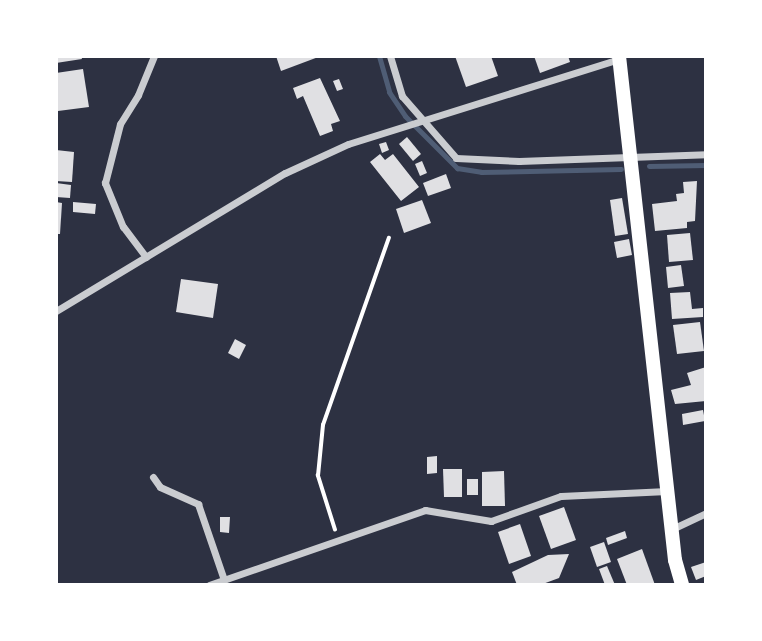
<!DOCTYPE html>
<html>
<head>
<meta charset="utf-8">
<style>
  body { margin:0 }
  #map { position:relative; width:762px; height:641px; overflow:hidden; background:#2d3142; font-family:Karla,sans-serif }
  div>[style] { position:absolute }
  .stream>* { height:5px; margin:-2.5px; padding:0 2.5px; transform-origin:2.5px; border-radius:2.5px; background:#4f5d75 }
  .building>* { inset:0; background:#e0e0e3 }
  .path>* { height:3.5px; margin:-1.75px; padding:0 1.75px; transform-origin:1.75px; border-radius:1.75px; background:#fff }
  .minor>* { height:7px; margin:-3.5px; padding:0 3.5px; transform-origin:3.5px; border-radius:3.5px; background:#caccd0 }
  .trunk>* { height:14px; margin:-7px; padding:0 7px; transform-origin:7px; border-radius:7px; background:#fff }
  span { translate:-50% -50%; white-space:nowrap; text-align:center; line-height:1.15; -webkit-text-stroke:5px #fff; paint-order:stroke }
  .frame { position:absolute; inset:0; border:58px solid #fff; pointer-events:none }
</style>
</head>
<body>
<div id="map">
  <div class="stream">
    <div style="left:379px;top:56px;width:37px;rotate:74deg"></div>
    <div style="left:389px;top:92px;width:29px;rotate:56deg"></div>
    <div style="left:405px;top:116px;width:74px;rotate:45deg"></div>
    <div style="left:457px;top:168px;width:24px;rotate:9deg"></div>
    <div style="left:481px;top:172px;width:140px;rotate:-1.2deg"></div>
    <div style="left:649px;top:166px;width:57px;rotate:-1deg"></div>
  </div>
  <div class="building">
    <div style="clip-path:polygon(56px 56px,81px 56px,82px 59px,56px 63px)"></div>
    <div style="clip-path:polygon(276px 56px,321px 56px,281px 71px)"></div>
    <div style="clip-path:polygon(455px 56px,491px 56px,498px 76px,466px 87px)"></div>
    <div style="clip-path:polygon(534px 56px,568px 56px,570px 62px,540px 73px)"></div>
    <div style="clip-path:polygon(83px 69px,89px 107px,58px 111px,56px 73px)"></div>
    <div style="clip-path:polygon(320px 78px,340px 121px,331px 124px,333px 131px,320px 136px,303px 96px,297px 99px,293px 88px)"></div>
    <div style="clip-path:polygon(339px 79px,343px 89px,337px 91px,333px 81px)"></div>
    <div style="clip-path:polygon(407px 137px,421px 154px,413px 161px,399px 144px)"></div>
    <div style="clip-path:polygon(386px 142px,389px 150px,382px 153px,379px 144px)"></div>
    <div style="clip-path:polygon(56px 150px,74px 152px,72px 182px,56px 181px)"></div>
    <div style="clip-path:polygon(380px 154px,385px 160px,393px 154px,419px 187px,401px 201px,370px 162px)"></div>
    <div style="clip-path:polygon(422px 161px,427px 173px,420px 176px,415px 164px)"></div>
    <div style="clip-path:polygon(446px 174px,451px 188px,428px 196px,423px 183px)"></div>
    <div style="clip-path:polygon(697px 181px,695px 221px,687px 222px,687px 228px,655px 231px,652px 204px,677px 201px,676px 194px,684px 193px,683px 182px)"></div>
    <div style="clip-path:polygon(56px 183px,71px 185px,70px 198px,56px 197px)"></div>
    <div style="clip-path:polygon(622px 198px,628px 234px,615px 236px,610px 200px)"></div>
    <div style="clip-path:polygon(422px 200px,431px 223px,404px 233px,396px 209px)"></div>
    <div style="clip-path:polygon(56px 202px,62px 203px,60px 234px,56px 234px)"></div>
    <div style="clip-path:polygon(73px 202px,96px 204px,95px 214px,73px 212px)"></div>
    <div style="clip-path:polygon(690px 233px,693px 260px,669px 262px,667px 235px)"></div>
    <div style="clip-path:polygon(629px 239px,632px 255px,617px 258px,614px 242px)"></div>
    <div style="clip-path:polygon(681px 265px,684px 286px,668px 288px,666px 267px)"></div>
    <div style="clip-path:polygon(181px 279px,218px 284px,213px 318px,176px 312px)"></div>
    <div style="clip-path:polygon(690px 292px,692px 309px,703px 308px,703px 317px,672px 319px,670px 293px)"></div>
    <div style="clip-path:polygon(700px 322px,704px 351px,677px 354px,673px 325px)"></div>
    <div style="clip-path:polygon(235px 339px,246px 345px,239px 359px,228px 353px)"></div>
    <div style="clip-path:polygon(706px 367px,706px 401px,675px 404px,671px 390px,691px 385px,687px 373px)"></div>
    <div style="clip-path:polygon(703px 410px,705px 421px,683px 425px,682px 414px)"></div>
    <div style="clip-path:polygon(437px 456px,437px 473px,427px 474px,427px 457px)"></div>
    <div style="clip-path:polygon(443px 469px,462px 469px,462px 497px,444px 497px)"></div>
    <div style="clip-path:polygon(504px 471px,505px 506px,482px 506px,482px 472px)"></div>
    <div style="clip-path:polygon(467px 479px,478px 479px,478px 495px,467px 495px)"></div>
    <div style="clip-path:polygon(564px 507px,576px 540px,551px 549px,539px 516px)"></div>
    <div style="clip-path:polygon(220px 517px,230px 517px,229px 533px,220px 532px)"></div>
    <div style="clip-path:polygon(520px 524px,531px 556px,509px 564px,498px 532px)"></div>
    <div style="clip-path:polygon(625px 531px,627px 538px,608px 545px,606px 538px)"></div>
    <div style="clip-path:polygon(604px 542px,611px 562px,597px 567px,590px 547px)"></div>
    <div style="clip-path:polygon(642px 549px,655px 585px,627px 585px,617px 559px)"></div>
    <div style="clip-path:polygon(569px 554px,559px 578px,540px 585px,517px 585px,512px 572px,548px 555px)"></div>
    <div style="clip-path:polygon(706px 562px,706px 576px,696px 580px,691px 567px)"></div>
    <div style="clip-path:polygon(607px 566px,615px 585px,605px 585px,599px 569px)"></div>
  </div>
  <div class="path">
    <div style="left:335px;top:530px;width:57px;rotate:-107.5deg"></div>
    <div style="left:318px;top:476px;width:51px;rotate:-84.4deg"></div>
    <div style="left:323px;top:425px;width:198px;rotate:-70.6deg"></div>
  </div>
  <div class="minor">
    <div style="left:390px;top:56px;width:42px;rotate:73.3deg"></div>
    <div style="left:402px;top:96px;width:82px;rotate:48.9deg"></div>
    <div style="left:456px;top:158px;width:63px;rotate:2.7deg"></div>
    <div style="left:519px;top:161px;width:187px;rotate:-2.1deg"></div>
    <div style="left:146px;top:257px;width:38px;rotate:-127deg"></div>
    <div style="left:123px;top:227px;width:48px;rotate:-112.2deg"></div>
    <div style="left:105px;top:183px;width:61px;rotate:-75.7deg"></div>
    <div style="left:120px;top:124px;width:34px;rotate:-58deg"></div>
    <div style="left:138px;top:95px;width:42px;rotate:-67.7deg"></div>
    <div style="left:56px;top:311px;width:267px;rotate:-31.1deg"></div>
    <div style="left:285px;top:173px;width:69px;rotate:-24.7deg"></div>
    <div style="left:348px;top:144px;width:285px;rotate:-17.4deg"></div>
    <div style="left:153px;top:477px;width:12px;rotate:55deg"></div>
    <div style="left:160px;top:487px;width:42px;rotate:24.1deg"></div>
    <div style="left:198px;top:504px;width:80px;rotate:71.1deg"></div>
    <div style="left:672px;top:529px;width:38px;rotate:-25deg"></div>
    <div style="left:209px;top:585px;width:229px;rotate:-19.1deg"></div>
    <div style="left:425px;top:510px;width:67px;rotate:9.5deg"></div>
    <div style="left:491px;top:521px;width:74px;rotate:-19.7deg"></div>
    <div style="left:561px;top:496px;width:106px;rotate:-2.7deg"></div>
  </div>
  <div class="trunk">
    <div style="left:619px;top:56px;width:507px;rotate:83.66deg"></div>
    <div style="left:675px;top:560px;width:26px;rotate:74deg"></div>
  </div>
  <div class="frame"></div>
</div>
</body>
</html>
